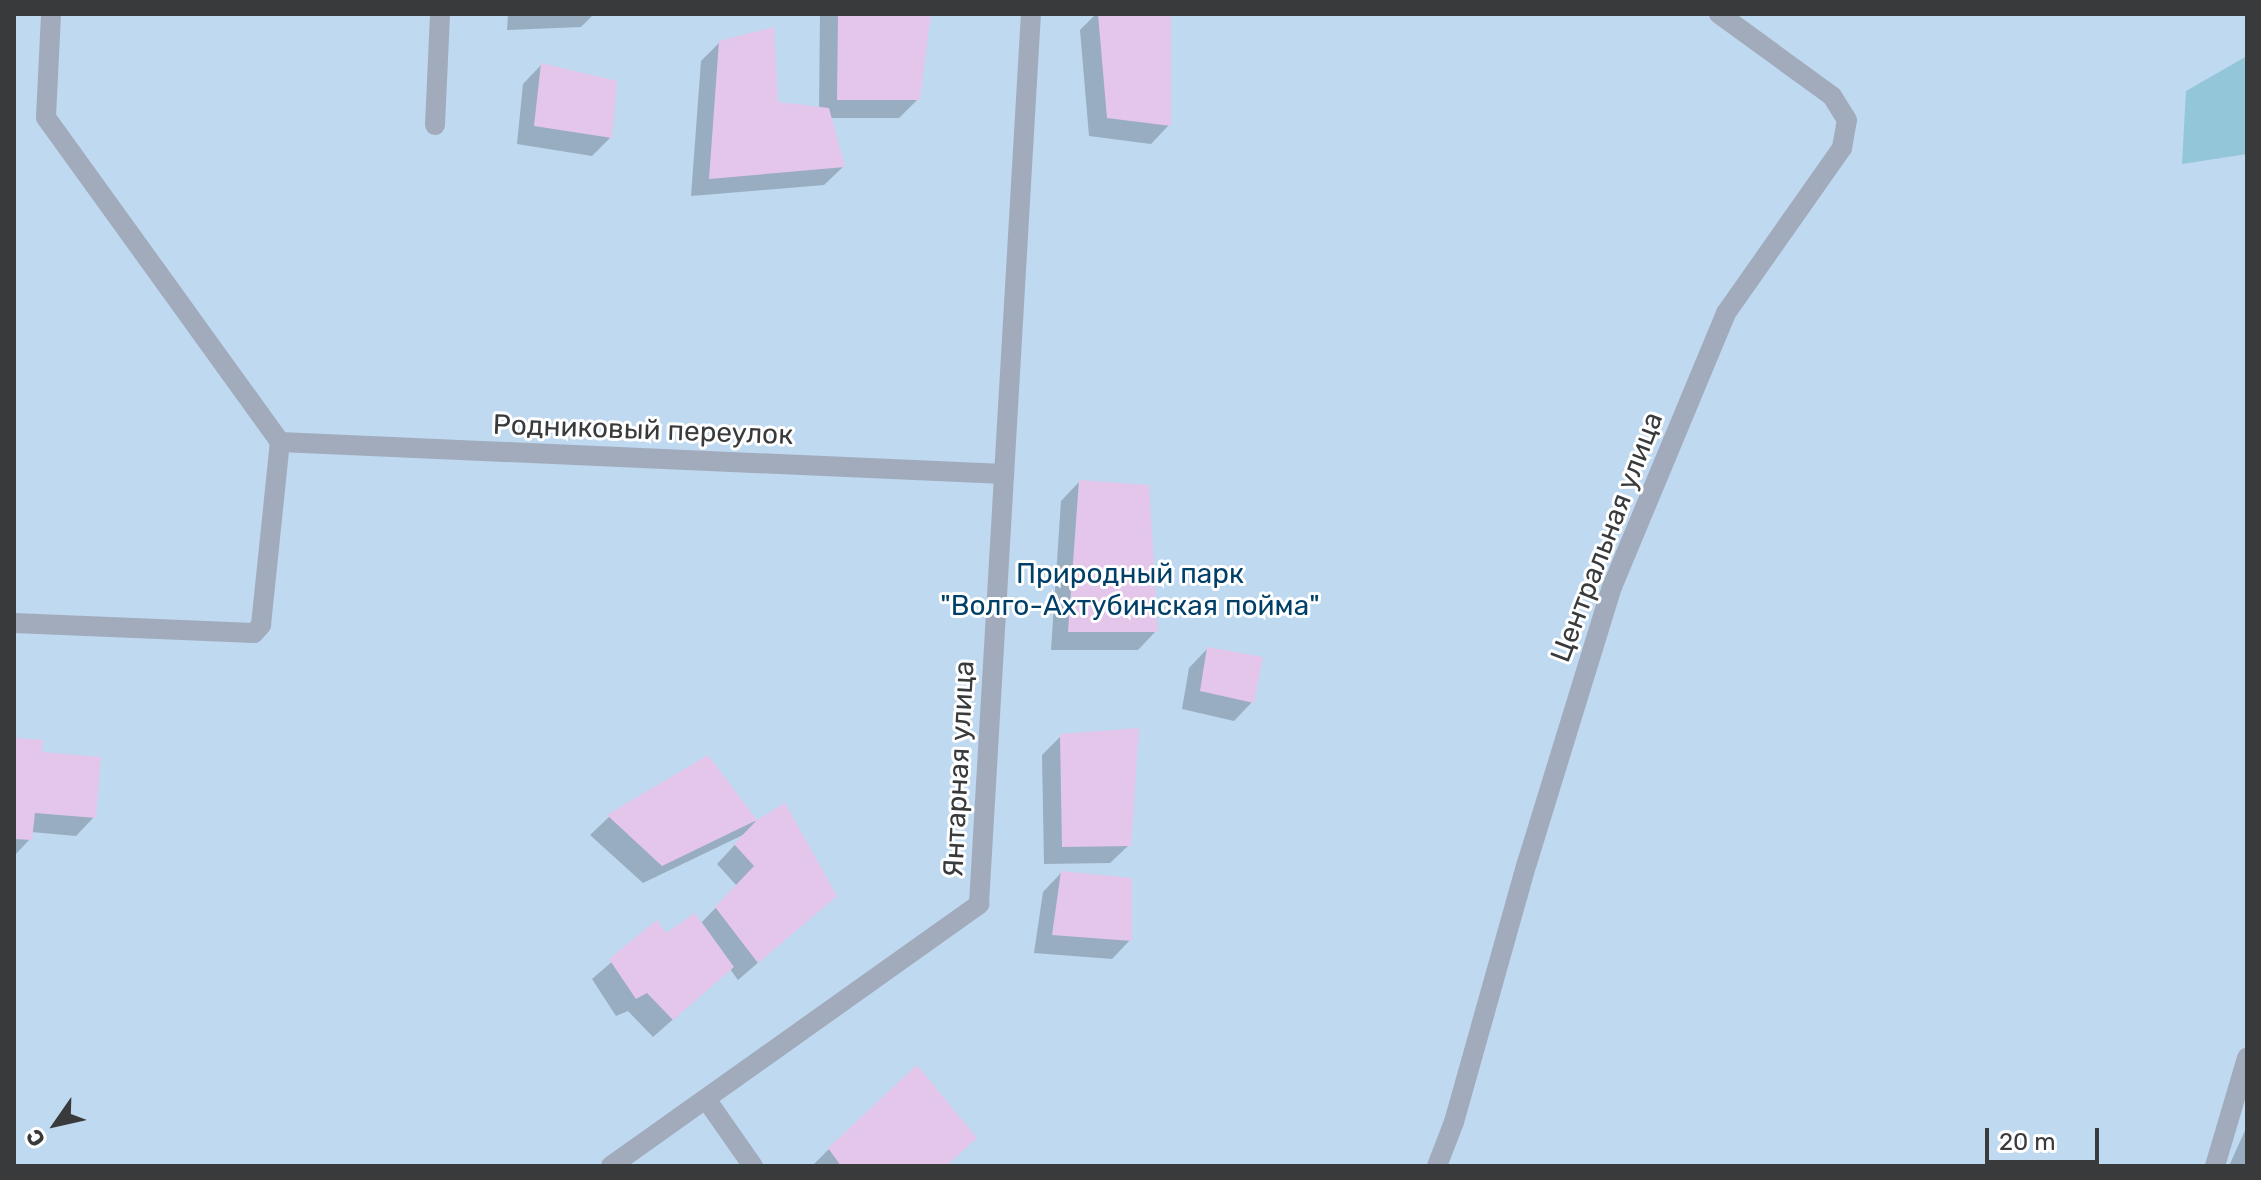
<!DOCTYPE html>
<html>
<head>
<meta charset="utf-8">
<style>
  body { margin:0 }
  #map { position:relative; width:2261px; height:1180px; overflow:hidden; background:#eff4f9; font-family:Rubik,sans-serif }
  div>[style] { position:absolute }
  .green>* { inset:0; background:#bed9f0 }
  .water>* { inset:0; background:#92c6d8 }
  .shadow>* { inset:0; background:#0003 }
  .building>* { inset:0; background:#e4c6eb }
  .lane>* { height:20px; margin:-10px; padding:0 10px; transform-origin:10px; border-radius:10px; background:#a2abbc }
  .street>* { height:20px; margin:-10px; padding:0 10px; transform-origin:10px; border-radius:10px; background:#a2abbc }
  span { translate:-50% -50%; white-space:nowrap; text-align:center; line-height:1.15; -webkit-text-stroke:6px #fff; paint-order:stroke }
  .street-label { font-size:28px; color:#383a3c }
  .park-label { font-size:28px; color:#003f67 }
  .frame { position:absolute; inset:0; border:16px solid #383a3c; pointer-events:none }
  .north { position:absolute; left:16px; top:1084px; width:80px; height:80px; -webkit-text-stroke:6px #fff; paint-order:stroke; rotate:236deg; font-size:22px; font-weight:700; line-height:32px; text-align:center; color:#383a3c }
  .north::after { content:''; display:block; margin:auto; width:28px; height:36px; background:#383a3c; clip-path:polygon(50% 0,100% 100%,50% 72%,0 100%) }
  .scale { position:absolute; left:1985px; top:1128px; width:114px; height:36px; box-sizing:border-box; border:4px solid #383a3c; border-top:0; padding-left:10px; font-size:24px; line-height:28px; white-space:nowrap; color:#383a3c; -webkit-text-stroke:6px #fff; paint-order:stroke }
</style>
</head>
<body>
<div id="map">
  <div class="green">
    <div style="clip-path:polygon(14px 14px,2247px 14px,2247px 1166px,14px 1166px)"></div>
  </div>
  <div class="water">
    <div style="clip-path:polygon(2247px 56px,2247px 154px,2182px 164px,2186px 91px)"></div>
  </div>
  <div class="shadow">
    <div style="clip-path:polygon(508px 14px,594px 14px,581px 27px,507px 30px)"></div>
    <div style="clip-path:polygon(820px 14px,929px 14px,918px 99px,899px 118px,829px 118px,843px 167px,824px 185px,691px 196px,701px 61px,720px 42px,776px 103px,819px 109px)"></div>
    <div style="clip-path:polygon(1096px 14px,1131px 14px,1169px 125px,1151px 144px,1089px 136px,1080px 30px)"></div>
    <div style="clip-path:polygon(541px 65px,610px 138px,592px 156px,517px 144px,523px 84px)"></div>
    <div style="clip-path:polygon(1079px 482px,1156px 631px,1138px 650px,1051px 650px,1061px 501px)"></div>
    <div style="clip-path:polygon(1207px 649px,1252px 702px,1234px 721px,1182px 709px,1189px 668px)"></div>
    <div style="clip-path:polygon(1061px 736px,1129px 845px,1110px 863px,1044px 864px,1042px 755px)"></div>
    <div style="clip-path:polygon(14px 740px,40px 754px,94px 817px,76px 836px,31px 832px,30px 839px,14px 856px)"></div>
    <div style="clip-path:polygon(707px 757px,756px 822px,835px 896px,738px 980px,730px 969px,653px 1037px,628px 1011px,616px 1016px,592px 979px,657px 923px,665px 936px,700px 924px,737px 886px,717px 864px,745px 834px,643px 883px,590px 835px,609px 817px)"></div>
    <div style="clip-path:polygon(1061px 873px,1130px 940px,1112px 959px,1034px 953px,1043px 892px)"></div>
    <div style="clip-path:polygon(2247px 1126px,2247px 1166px,2229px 1166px)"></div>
    <div style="clip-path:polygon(829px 1149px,945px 1166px,812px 1166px)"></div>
  </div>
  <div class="building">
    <div style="clip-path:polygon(838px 14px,931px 14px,920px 100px,837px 100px)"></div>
    <div style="clip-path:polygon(1098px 14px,1171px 14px,1171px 126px,1107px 118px)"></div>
    <div style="clip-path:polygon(774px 27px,778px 102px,829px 108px,845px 167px,709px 179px,719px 41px)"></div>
    <div style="clip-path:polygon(541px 63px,617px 81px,612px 138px,534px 126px)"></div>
    <div style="clip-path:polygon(1079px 480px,1149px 485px,1158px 632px,1068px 632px)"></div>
    <div style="clip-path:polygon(1207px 647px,1263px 657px,1254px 703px,1200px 691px)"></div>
    <div style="clip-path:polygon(1139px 728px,1131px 846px,1062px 847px,1060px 734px)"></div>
    <div style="clip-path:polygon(14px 738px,43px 740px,42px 752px,101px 757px,96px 818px,35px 813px,32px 840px,14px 839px)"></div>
    <div style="clip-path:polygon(708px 755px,757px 820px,662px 866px,607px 815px)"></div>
    <div style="clip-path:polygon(785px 803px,837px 896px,758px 963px,715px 907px,754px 866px,734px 844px,757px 820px)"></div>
    <div style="clip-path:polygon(1061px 871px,1132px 878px,1132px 941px,1052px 935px)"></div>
    <div style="clip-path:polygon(695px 913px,734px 967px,673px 1020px,647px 993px,636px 999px,609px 959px,657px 920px,666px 933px)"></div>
    <div style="clip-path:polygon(917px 1065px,977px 1138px,946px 1166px,841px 1166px,828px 1148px)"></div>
  </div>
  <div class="lane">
    <div style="left:2215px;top:1166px;width:113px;rotate:-73.5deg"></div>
  </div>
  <div class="street">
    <div style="left:435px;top:125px;width:111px;rotate:-87.4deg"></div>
    <div style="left:280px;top:442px;width:725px;rotate:2.53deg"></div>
    <div style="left:14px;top:623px;width:240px;rotate:2.4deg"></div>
    <div style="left:254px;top:633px;width:11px;rotate:-49deg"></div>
    <div style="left:261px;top:625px;width:184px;rotate:-84.1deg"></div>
    <div style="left:280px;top:442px;width:400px;rotate:-125.8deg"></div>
    <div style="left:46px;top:117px;width:103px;rotate:-87.2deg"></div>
    <div style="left:706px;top:1099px;width:82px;rotate:55deg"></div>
    <div style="left:611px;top:1166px;width:452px;rotate:-35.4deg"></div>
    <div style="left:979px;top:904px;width:892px;rotate:-86.66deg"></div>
    <div style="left:1437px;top:1166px;width:47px;rotate:-68.9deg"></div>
    <div style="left:1454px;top:1122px;width:269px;rotate:-74.3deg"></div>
    <div style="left:1527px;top:863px;width:289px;rotate:-72.9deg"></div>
    <div style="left:1612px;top:587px;width:297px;rotate:-67.4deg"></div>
    <div style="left:1726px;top:313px;width:202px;rotate:-54.9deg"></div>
    <div style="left:1842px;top:148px;width:28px;rotate:-80deg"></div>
    <div style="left:1847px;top:120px;width:28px;rotate:-122deg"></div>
    <div style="left:1832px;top:96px;width:140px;rotate:-144deg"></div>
  </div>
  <div class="street-label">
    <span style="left:643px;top:430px;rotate:2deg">Родниковый переулок</span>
    <span style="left:1607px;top:537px;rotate:-69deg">Центральная улица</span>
    <span style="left:959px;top:769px;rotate:-87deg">Янтарная улица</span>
  </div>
  <div class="park-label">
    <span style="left:1130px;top:590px">Природный парк<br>"Волго-Ахтубинская пойма"</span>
  </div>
  <div class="frame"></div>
  <div class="north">С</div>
  <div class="scale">20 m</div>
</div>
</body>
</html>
